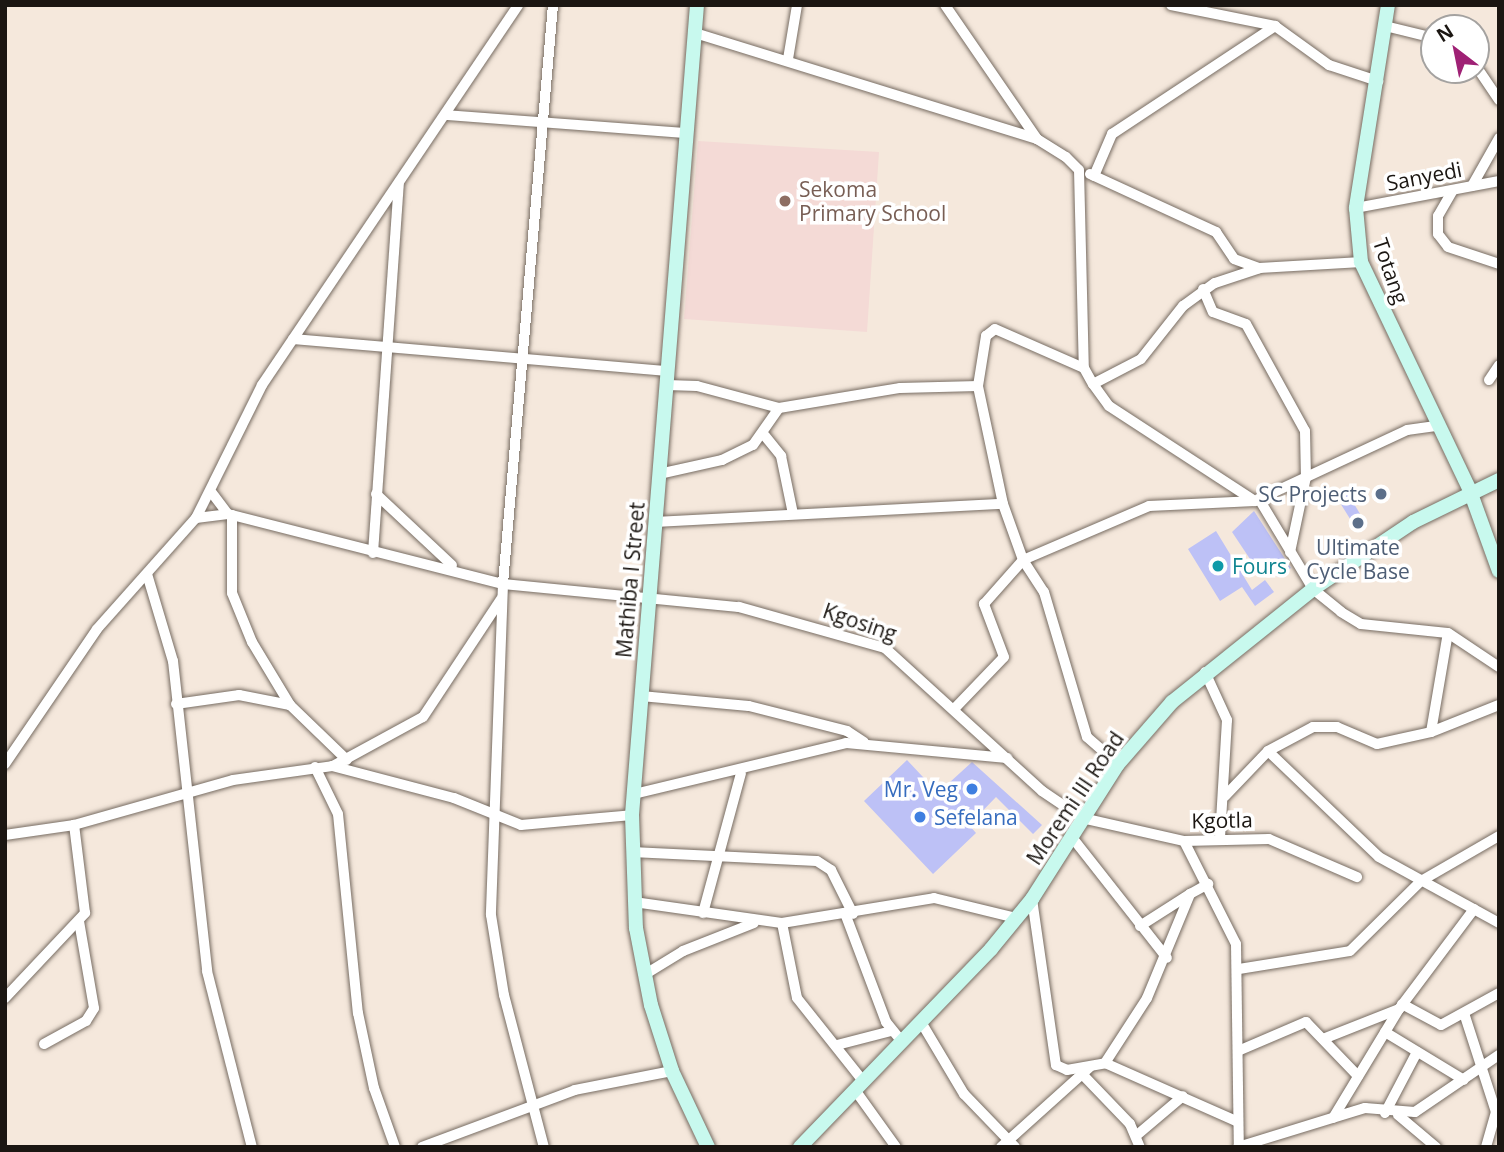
<!DOCTYPE html>
<html>
<head>
<meta charset="utf-8">
<style>
  body { margin:0 }
  #map { position:relative; width:1504px; height:1152px; overflow:hidden; background:#f5e8dc; font-family:"Open Sans",sans-serif }
  div>[style] { position:absolute }
  .education>* { inset:0; background:#f4dad6 }
  .building>* { inset:0; background:#bdc1f6 }
  .roads { filter:drop-shadow(0 0 2px #776c62) drop-shadow(0 0 2px #776c62) }
  .street>* { height:10px; margin:-5px; padding:0 5px; transform-origin:5px; border-radius:5px; background:#fff }
  .secondary>* { height:14px; margin:-7px; padding:0 7px; transform-origin:7px; border-radius:7px; background:#c8f9ee }
  .dots>* { width:19px; height:19px; translate:-50% -50%; box-sizing:border-box; border:4px solid #fff; border-radius:50% }
  span { translate:-50% -50%; white-space:nowrap; text-align:center; line-height:1.15; -webkit-text-stroke:7px #fff; paint-order:stroke }
  .street-label { font-size:21px; color:#1b1612 }
  .education-label { font-size:21px; color:#785e54 }
  .left { translate:0 -50%; text-align:left }
  .service-label { font-size:21px; color:#4e5e75 }
  .right { translate:-100% -50%; text-align:right }
  .culture-label { font-size:21px; color:#0d838f }
  .shop-label { font-size:21px; color:#366cbe }
  .frame { position:absolute; inset:0; border:7px solid #1b1612; pointer-events:none }
  .north { position:absolute; left:1420px; top:14px; width:70px; height:70px; box-sizing:border-box; background:#fff; border:2px solid #a4a2a0; border-radius:50%; rotate:328deg; font-size:19px; font-weight:700; line-height:28px; text-align:center; color:#1b1612 }
  .north::after { content:''; display:block; margin:auto; width:24px; height:32px; background:#9f2175; clip-path:polygon(50% 0,100% 100%,50% 72%,0 100%) }
</style>
</head>
<body>
<div id="map">
  <div class="education">
    <div style="clip-path:polygon(698px 141px,879px 152px,867px 332px,684px 319px)"></div>
  </div>
  <div class="building">
    <div style="clip-path:polygon(1347px 492px,1366px 524px,1357px 530px,1337px 498px)"></div>
    <div style="clip-path:polygon(1254px 511px,1291px 568px,1277px 577px,1270px 564px,1263px 569px,1257px 559px,1252px 562px,1232px 532px)"></div>
    <div style="clip-path:polygon(1216px 531px,1252px 590px,1265px 580px,1274px 592px,1255px 606px,1242px 587px,1220px 601px,1188px 549px)"></div>
    <div style="clip-path:polygon(907px 760px,938px 793px,972px 762px,1042px 825px,1033px 834px,996px 797px,969px 825px,976px 833px,933px 874px,864px 801px)"></div>
  </div>
  <div class="roads">
    <div class="street">
      <div style="left:553px;top:5px;width:581px;rotate:94.94deg"></div>
      <div style="left:503px;top:584px;width:237px;rotate:5.6deg"></div>
      <div style="left:739px;top:607px;width:152px;rotate:15.7deg"></div>
      <div style="left:885px;top:648px;width:212px;rotate:42.3deg"></div>
      <div style="left:1042px;top:791px;width:48px;rotate:34deg"></div>
      <div style="left:1082px;top:818px;width:105px;rotate:12.7deg"></div>
      <div style="left:1184px;top:841px;width:85px;rotate:-1.3deg"></div>
      <div style="left:1269px;top:839px;width:96px;rotate:23.4deg"></div>
      <div style="left:945px;top:5px;width:163px;rotate:55.5deg"></div>
      <div style="left:1171px;top:5px;width:106px;rotate:11.4deg"></div>
      <div style="left:1275px;top:26px;width:67px;rotate:35.8deg"></div>
      <div style="left:1329px;top:65px;width:52px;rotate:18.1deg"></div>
      <div style="left:1385px;top:26px;width:50px;rotate:13.8deg"></div>
      <div style="left:695px;top:33px;width:358px;rotate:17.2deg"></div>
      <div style="left:1037px;top:139px;width:34px;rotate:32deg"></div>
      <div style="left:1066px;top:157px;width:18px;rotate:45deg"></div>
      <div style="left:1079px;top:170px;width:198px;rotate:88.6deg"></div>
      <div style="left:1084px;top:368px;width:18px;rotate:61deg"></div>
      <div style="left:1093px;top:384px;width:27px;rotate:54deg"></div>
      <div style="left:1109px;top:406px;width:174px;rotate:33.1deg"></div>
      <div style="left:788px;top:59px;width:55px;rotate:-80.5deg"></div>
      <div style="left:1476px;top:66px;width:41px;rotate:55.9deg"></div>
      <div style="left:446px;top:115px;width:241px;rotate:4.3deg"></div>
      <div style="left:1090px;top:174px;width:139px;rotate:24.7deg"></div>
      <div style="left:1216px;top:232px;width:32px;rotate:56deg"></div>
      <div style="left:1234px;top:259px;width:27px;rotate:20deg"></div>
      <div style="left:1094px;top:176px;width:46px;rotate:-66.8deg"></div>
      <div style="left:1112px;top:134px;width:196px;rotate:-33.5deg"></div>
      <div style="left:1472px;top:186px;width:55px;rotate:-60.6deg"></div>
      <div style="left:1453px;top:190px;width:30px;rotate:120deg"></div>
      <div style="left:1438px;top:216px;width:18px;rotate:90deg"></div>
      <div style="left:1438px;top:234px;width:16px;rotate:52deg"></div>
      <div style="left:1448px;top:247px;width:54px;rotate:18.4deg"></div>
      <div style="left:1356px;top:208px;width:146px;rotate:-10.7deg"></div>
      <div style="left:1203px;top:289px;width:25px;rotate:67deg"></div>
      <div style="left:1213px;top:312px;width:35px;rotate:20deg"></div>
      <div style="left:1246px;top:324px;width:122px;rotate:61.1deg"></div>
      <div style="left:1305px;top:431px;width:46px;rotate:88.8deg"></div>
      <div style="left:1306px;top:477px;width:77px;rotate:102deg"></div>
      <div style="left:293px;top:339px;width:376px;rotate:4.9deg"></div>
      <div style="left:1489px;top:380px;width:18px;rotate:-56deg"></div>
      <div style="left:1093px;top:384px;width:54px;rotate:-27.5deg"></div>
      <div style="left:1141px;top:359px;width:68px;rotate:-51.6deg"></div>
      <div style="left:1183px;top:306px;width:39px;rotate:-36deg"></div>
      <div style="left:1215px;top:283px;width:47px;rotate:-18.4deg"></div>
      <div style="left:1260px;top:268px;width:101px;rotate:-3.4deg"></div>
      <div style="left:667px;top:385px;width:30px;rotate:2deg"></div>
      <div style="left:697px;top:386px;width:85px;rotate:15deg"></div>
      <div style="left:779px;top:408px;width:123px;rotate:-9.4deg"></div>
      <div style="left:900px;top:388px;width:78px;rotate:-1.5deg"></div>
      <div style="left:978px;top:386px;width:51px;rotate:-80.9deg"></div>
      <div style="left:986px;top:336px;width:11px;rotate:-38deg"></div>
      <div style="left:995px;top:329px;width:97px;rotate:23.7deg"></div>
      <div style="left:765px;top:436px;width:26px;rotate:51deg"></div>
      <div style="left:781px;top:456px;width:59px;rotate:78.3deg"></div>
      <div style="left:659px;top:474px;width:65px;rotate:-12.5deg"></div>
      <div style="left:722px;top:460px;width:34px;rotate:-26deg"></div>
      <div style="left:753px;top:445px;width:45px;rotate:-54.9deg"></div>
      <div style="left:212px;top:493px;width:26px;rotate:53deg"></div>
      <div style="left:376px;top:494px;width:104px;rotate:43.1deg"></div>
      <div style="left:1259px;top:499px;width:105px;rotate:59deg"></div>
      <div style="left:1313px;top:589px;width:36px;rotate:39deg"></div>
      <div style="left:1341px;top:612px;width:23px;rotate:31deg"></div>
      <div style="left:1361px;top:624px;width:87px;rotate:5.9deg"></div>
      <div style="left:1448px;top:633px;width:61px;rotate:33.7deg"></div>
      <div style="left:1003px;top:504px;width:59px;rotate:70.3deg"></div>
      <div style="left:1023px;top:560px;width:38px;rotate:57deg"></div>
      <div style="left:1044px;top:592px;width:151px;rotate:73.5deg"></div>
      <div style="left:1087px;top:737px;width:41px;rotate:41.1deg"></div>
      <div style="left:232px;top:515px;width:78px;rotate:90deg"></div>
      <div style="left:232px;top:593px;width:53px;rotate:67.8deg"></div>
      <div style="left:252px;top:642px;width:74px;rotate:58.9deg"></div>
      <div style="left:196px;top:518px;width:32px;rotate:-7deg"></div>
      <div style="left:228px;top:514px;width:284px;rotate:14.3deg"></div>
      <div style="left:503px;top:584px;width:331px;rotate:92.1deg"></div>
      <div style="left:491px;top:915px;width:81px;rotate:80.8deg"></div>
      <div style="left:504px;top:995px;width:157px;rotate:75.3deg"></div>
      <div style="left:655px;top:522px;width:348px;rotate:-3deg"></div>
      <div style="left:1003px;top:504px;width:121px;rotate:-102deg"></div>
      <div style="left:373px;top:553px;width:371px;rotate:-86deg"></div>
      <div style="left:147px;top:574px;width:91px;rotate:73.4deg"></div>
      <div style="left:173px;top:661px;width:312px;rotate:83.7deg"></div>
      <div style="left:207px;top:971px;width:182px;rotate:75.7deg"></div>
      <div style="left:1205px;top:672px;width:53px;rotate:65.4deg"></div>
      <div style="left:1227px;top:720px;width:118px;rotate:93.4deg"></div>
      <div style="left:641px;top:696px;width:108px;rotate:5.3deg"></div>
      <div style="left:749px;top:706px;width:101px;rotate:14.3deg"></div>
      <div style="left:847px;top:731px;width:20px;rotate:33deg"></div>
      <div style="left:176px;top:704px;width:64px;rotate:-8.1deg"></div>
      <div style="left:239px;top:695px;width:52px;rotate:11.1deg"></div>
      <div style="left:290px;top:705px;width:79px;rotate:44deg"></div>
      <div style="left:956px;top:707px;width:69px;rotate:-46.2deg"></div>
      <div style="left:1004px;top:657px;width:57px;rotate:-110.7deg"></div>
      <div style="left:984px;top:604px;width:59px;rotate:-48.4deg"></div>
      <div style="left:1023px;top:560px;width:137px;rotate:-23.2deg"></div>
      <div style="left:1149px;top:506px;width:106px;rotate:-2.7deg"></div>
      <div style="left:1255px;top:501px;width:168px;rotate:-25deg"></div>
      <div style="left:1407px;top:430px;width:29px;rotate:-8deg"></div>
      <div style="left:1431px;top:732px;width:100px;rotate:-80.3deg"></div>
      <div style="left:1268px;top:751px;width:153px;rotate:43.7deg"></div>
      <div style="left:1379px;top:857px;width:137px;rotate:28.8deg"></div>
      <div style="left:5px;top:764px;width:163px;rotate:-55.7deg"></div>
      <div style="left:97px;top:629px;width:149px;rotate:-48.3deg"></div>
      <div style="left:196px;top:518px;width:148px;rotate:-63.6deg"></div>
      <div style="left:262px;top:385px;width:458px;rotate:-56deg"></div>
      <div style="left:333px;top:766px;width:102px;rotate:-28.6deg"></div>
      <div style="left:423px;top:717px;width:141px;rotate:-56.5deg"></div>
      <div style="left:315px;top:767px;width:52px;rotate:63.9deg"></div>
      <div style="left:338px;top:814px;width:200px;rotate:84.3deg"></div>
      <div style="left:358px;top:1013px;width:77px;rotate:78deg"></div>
      <div style="left:374px;top:1088px;width:63px;rotate:70.4deg"></div>
      <div style="left:634px;top:794px;width:218px;rotate:-13.5deg"></div>
      <div style="left:846px;top:743px;width:162px;rotate:5.3deg"></div>
      <div style="left:1225px;top:796px;width:62px;rotate:-46.3deg"></div>
      <div style="left:1268px;top:751px;width:51px;rotate:-28.1deg"></div>
      <div style="left:1313px;top:727px;width:24px"></div>
      <div style="left:1337px;top:727px;width:43px;rotate:23deg"></div>
      <div style="left:1377px;top:744px;width:55px;rotate:-12.5deg"></div>
      <div style="left:1431px;top:732px;width:73px;rotate:-21.7deg"></div>
      <div style="left:5px;top:835px;width:70px;rotate:-8.2deg"></div>
      <div style="left:74px;top:825px;width:165px;rotate:-15.8deg"></div>
      <div style="left:233px;top:780px;width:100px;rotate:-8deg"></div>
      <div style="left:332px;top:766px;width:126px;rotate:14.7deg"></div>
      <div style="left:454px;top:798px;width:72px;rotate:21.9deg"></div>
      <div style="left:521px;top:825px;width:111px;rotate:-5.1deg"></div>
      <div style="left:1071px;top:836px;width:155px;rotate:51.8deg"></div>
      <div style="left:1184px;top:841px;width:115px;rotate:63.2deg"></div>
      <div style="left:1236px;top:944px;width:203px;rotate:89.2deg"></div>
      <div style="left:632px;top:852px;width:185px;rotate:2.8deg"></div>
      <div style="left:817px;top:861px;width:17px;rotate:33deg"></div>
      <div style="left:831px;top:870px;width:49px;rotate:63.4deg"></div>
      <div style="left:1032px;top:899px;width:168px;rotate:81.8deg"></div>
      <div style="left:1056px;top:1065px;width:12px;rotate:24deg"></div>
      <div style="left:1067px;top:1070px;width:39px;rotate:-10deg"></div>
      <div style="left:1105px;top:1063px;width:143px;rotate:23.9deg"></div>
      <div style="left:634px;top:902px;width:149px;rotate:8.1deg"></div>
      <div style="left:782px;top:923px;width:154px;rotate:-9.3deg"></div>
      <div style="left:934px;top:898px;width:84px;rotate:13.7deg"></div>
      <div style="left:703px;top:913px;width:145px;rotate:-74.8deg"></div>
      <div style="left:846px;top:916px;width:113px;rotate:69.3deg"></div>
      <div style="left:886px;top:1022px;width:26px;rotate:51deg"></div>
      <div style="left:782px;top:923px;width:76px;rotate:78.7deg"></div>
      <div style="left:797px;top:998px;width:106px;rotate:51.5deg"></div>
      <div style="left:1140px;top:926px;width:59px;rotate:-32.6deg"></div>
      <div style="left:1239px;top:969px;width:112px;rotate:-9.2deg"></div>
      <div style="left:1350px;top:951px;width:100px;rotate:-44.6deg"></div>
      <div style="left:1421px;top:881px;width:90px;rotate:-30deg"></div>
      <div style="left:644px;top:975px;width:46px;rotate:-31.6deg"></div>
      <div style="left:683px;top:951px;width:76px;rotate:-21.5deg"></div>
      <div style="left:5px;top:998px;width:117px;rotate:-46.7deg"></div>
      <div style="left:85px;top:913px;width:89px;rotate:-97.1deg"></div>
      <div style="left:1402px;top:1004px;width:44px;rotate:28.3deg"></div>
      <div style="left:1441px;top:1025px;width:66px;rotate:-28.9deg"></div>
      <div style="left:1464px;top:1013px;width:104px;rotate:72.1deg"></div>
      <div style="left:1496px;top:1112px;width:36px;rotate:106deg"></div>
      <div style="left:921px;top:1022px;width:84px;rotate:59.2deg"></div>
      <div style="left:964px;top:1094px;width:74px;rotate:46.1deg"></div>
      <div style="left:1385px;top:1032px;width:92px;rotate:31.3deg"></div>
      <div style="left:1323px;top:1039px;width:82px;rotate:-21.5deg"></div>
      <div style="left:44px;top:1044px;width:48px;rotate:-28.7deg"></div>
      <div style="left:86px;top:1021px;width:15px;rotate:-58deg"></div>
      <div style="left:94px;top:1008px;width:88px;rotate:-99.8deg"></div>
      <div style="left:837px;top:1045px;width:56px;rotate:-14.5deg"></div>
      <div style="left:1238px;top:1051px;width:74px;rotate:-23.1deg"></div>
      <div style="left:1306px;top:1022px;width:75px;rotate:46.1deg"></div>
      <div style="left:1105px;top:1063px;width:77px;rotate:-57.1deg"></div>
      <div style="left:1147px;top:998px;width:113px;rotate:-67.5deg"></div>
      <div style="left:1190px;top:894px;width:21px;rotate:-29deg"></div>
      <div style="left:1083px;top:1075px;width:68px;rotate:46.2deg"></div>
      <div style="left:1130px;top:1124px;width:25px;rotate:67deg"></div>
      <div style="left:855px;top:1090px;width:70px;rotate:54.3deg"></div>
      <div style="left:1385px;top:1113px;width:69px;rotate:-62.3deg"></div>
      <div style="left:1398px;top:1115px;width:50px;rotate:40.1deg"></div>
      <div style="left:1333px;top:1118px;width:127px;rotate:-58.8deg"></div>
      <div style="left:1399px;top:1009px;width:125px;rotate:-53.1deg"></div>
      <div style="left:1137px;top:1135px;width:60px;rotate:-40.3deg"></div>
      <div style="left:422px;top:1147px;width:163px;rotate:-20.4deg"></div>
      <div style="left:575px;top:1090px;width:99px;rotate:-11.1deg"></div>
      <div style="left:1001px;top:1147px;width:120px;rotate:-42deg"></div>
      <div style="left:1238px;top:1147px;width:133px;rotate:-17.1deg"></div>
      <div style="left:1365px;top:1108px;width:50px;rotate:4.6deg"></div>
      <div style="left:1415px;top:1112px;width:102px;rotate:-34.2deg"></div>
    </div>
    <div class="secondary">
      <div style="left:697px;top:5px;width:813px;rotate:94.59deg"></div>
      <div style="left:632px;top:815px;width:113px;rotate:88deg"></div>
      <div style="left:636px;top:928px;width:78px;rotate:79deg"></div>
      <div style="left:651px;top:1005px;width:69px;rotate:72.3deg"></div>
      <div style="left:672px;top:1071px;width:84px;rotate:64.7deg"></div>
      <div style="left:1388px;top:5px;width:206px;rotate:99deg"></div>
      <div style="left:1356px;top:208px;width:54px;rotate:84.7deg"></div>
      <div style="left:1361px;top:262px;width:254px;rotate:64.5deg"></div>
      <div style="left:1470px;top:491px;width:85px;rotate:70.1deg"></div>
      <div style="left:800px;top:1147px;width:275px;rotate:-46deg"></div>
      <div style="left:991px;top:949px;width:65px;rotate:-50.6deg"></div>
      <div style="left:1032px;top:899px;width:160px;rotate:-57.5deg"></div>
      <div style="left:1118px;top:764px;width:82px;rotate:-48.9deg"></div>
      <div style="left:1172px;top:702px;width:181px;rotate:-38.7deg"></div>
      <div style="left:1313px;top:589px;width:120px;rotate:-33.8deg"></div>
      <div style="left:1413px;top:522px;width:96px;rotate:-26deg"></div>
    </div>
  </div>
  <div class="dots">
    <div style="left:785px;top:201px;background:#8d6e63"></div>
    <div style="left:1381px;top:494px;background:#5c6f8a"></div>
    <div style="left:1358px;top:523px;background:#5c6f8a"></div>
    <div style="left:1218px;top:566px;background:#0f9aa8"></div>
    <div style="left:972px;top:789px;background:#3f7fe0"></div>
    <div style="left:920px;top:817px;background:#3f7fe0"></div>
  </div>
  <div class="street-label">
    <span style="left:1424px;top:176px;rotate:-11deg">Sanyedi</span>
    <span style="left:1391px;top:271px;rotate:71deg">Totang</span>
    <span style="left:630px;top:580px;rotate:-85deg">Mathiba I Street</span>
    <span style="left:860px;top:622px;rotate:19deg">Kgosing</span>
    <span style="left:1075px;top:798px;rotate:-56deg">Moremi III Road</span>
    <span style="left:1222px;top:820px;rotate:-1deg">Kgotla</span>
  </div>
  <div class="education-label">
    <span class="left" style="left:799px;top:201px">Sekoma<br>Primary School</span>
  </div>
  <div class="service-label">
    <span class="right" style="left:1367px;top:494px">SC Projects</span>
    <span style="left:1358px;top:559px">Ultimate<br>Cycle Base</span>
  </div>
  <div class="culture-label">
    <span class="left" style="left:1232px;top:566px">Fours</span>
  </div>
  <div class="shop-label">
    <span class="right" style="left:958px;top:789px">Mr. Veg</span>
    <span class="left" style="left:934px;top:817px">Sefelana</span>
  </div>
  <div class="frame"></div>
  <div class="north">N</div>
</div>
</body>
</html>
